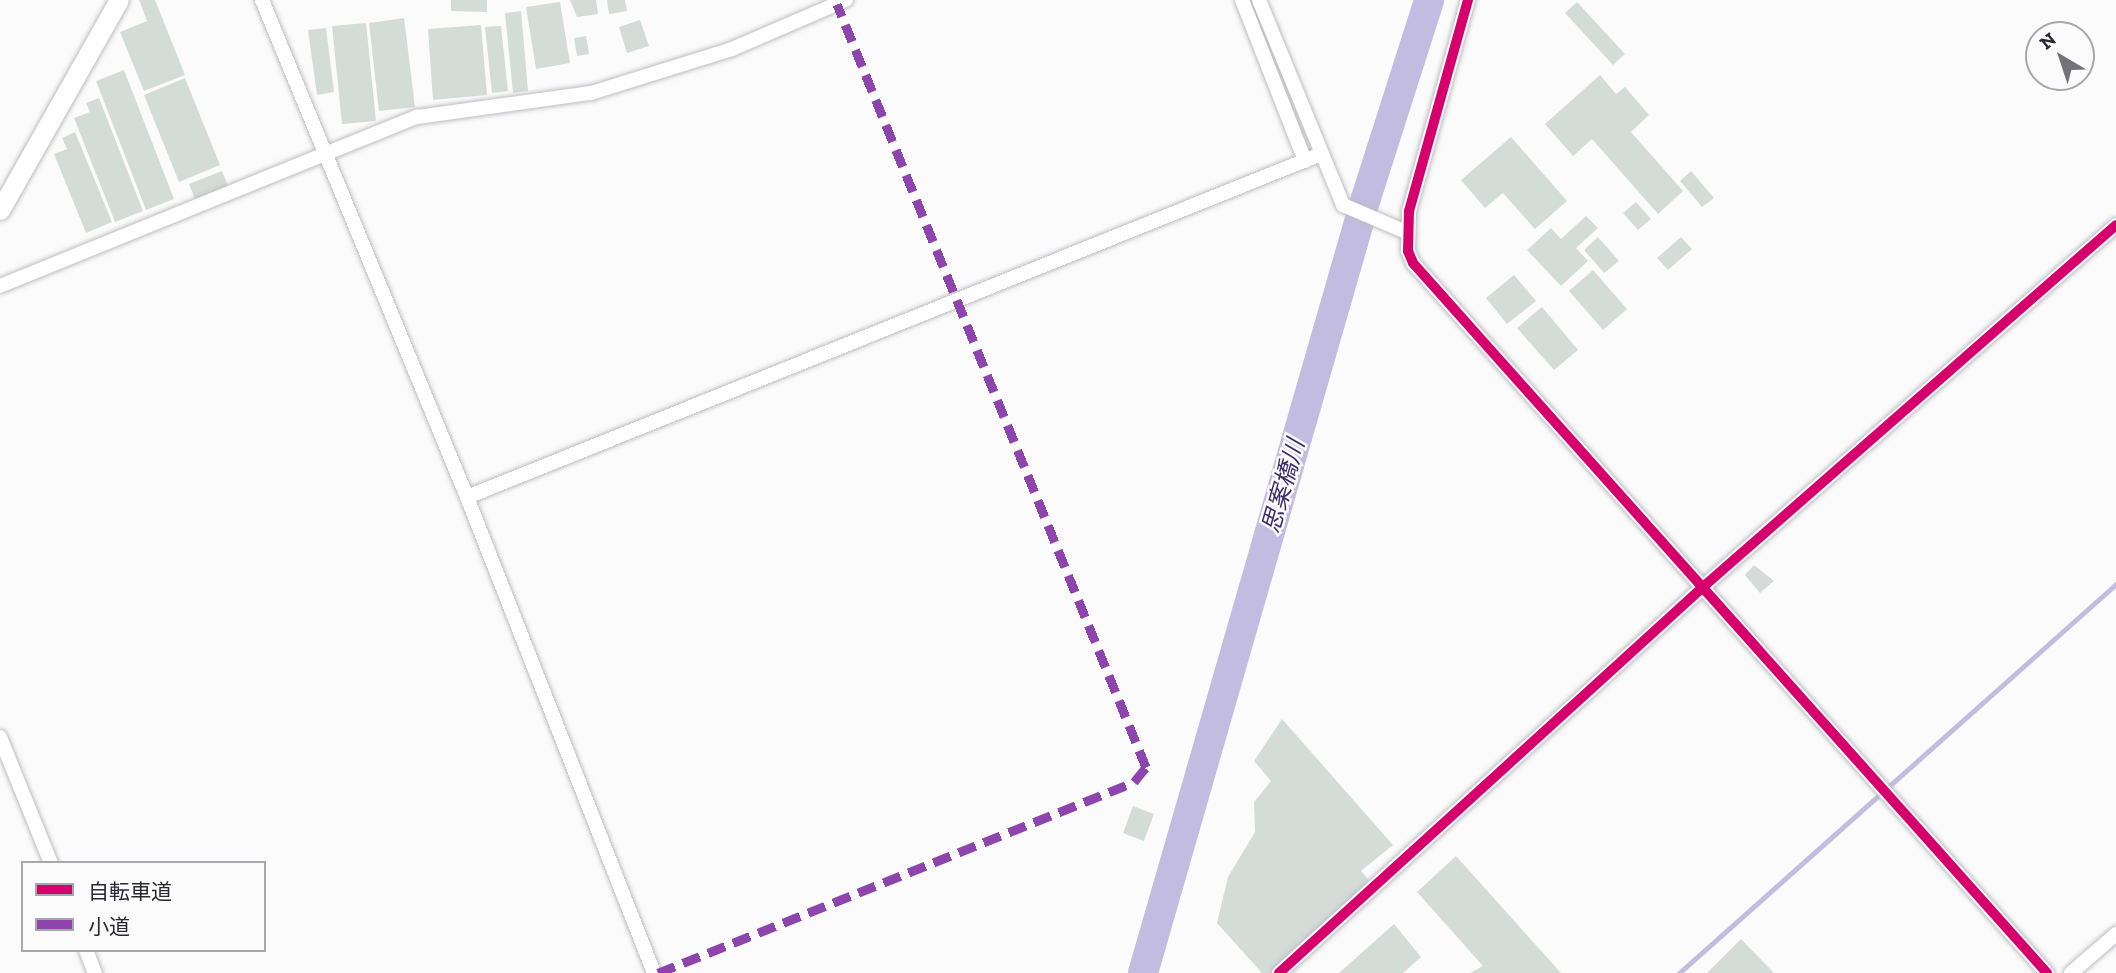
<!DOCTYPE html>
<html>
<head>
<meta charset="utf-8">
<style>
  body { margin:0 }
  #map { position:relative; width:2116px; height:973px; overflow:hidden; background:#fbfbfb; font-family:"Zilla Slab","Noto Sans JP",serif }
  div>[style] { position:absolute }
  .stream>* { height:5px; margin:-2.5px; padding:0 2.5px; transform-origin:2.5px; border-radius:2.5px; background:#c2bde0 }
  .river>* { height:30px; margin:-15px; padding:0 15px; transform-origin:15px; border-radius:15px; background:#c2bde0 }
  .building>* { inset:0; background:#d4dcd8 }
  .roads { filter:drop-shadow(0 0 2px #bdbdc3) drop-shadow(0 0 2px #bdbdc3) }
  .street>* { height:14px; margin:-7px; padding:0 7px; transform-origin:7px; border-radius:7px; background:#fefefe }
  .secondary>* { height:19px; margin:-9.5px; padding:0 9.5px; transform-origin:9.5px; border-radius:9.5px; background:#fefefe }
  .quiet>* { height:9px; margin-top:-4.5px; transform-origin:0; background:repeating-linear-gradient(90deg,#8e44ad 0 18px,transparent 0 27px) }
  .cycleway>* { height:10px; margin:-5px; padding:0 5px; transform-origin:5px; border-radius:5px; background:#d6006c }
  span { translate:-50% -50%; white-space:nowrap; text-align:center; line-height:1.15; -webkit-text-stroke:5px #fbfbfb; paint-order:stroke }
  .water-label { font-size:24px; color:#3c2f6b; font-style:italic }
  .legend { position:absolute; left:21px; top:861px; width:245px; height:91px; box-sizing:border-box; background:#fbfbfb; border:2px solid #a7a7ac; margin:0; padding:9px 12px; list-style:none; font-size:21px; color:#2a2835 }
  .legend li { display:flex; align-items:center; gap:14px; height:35px }
  .legend b { width:35px; border:2px solid #a7a7ac }
  .north { position:absolute; left:2025px; top:21px; width:70px; height:70px; box-sizing:border-box; background:#fbfbfb; border:2px solid #a7a7ac; border-radius:50%; rotate:321deg; font-size:19px; font-weight:700; line-height:28px; text-align:center; color:#2a2835 }
  .north::after { content:''; display:block; margin:auto; width:24px; height:32px; background:#73727a; clip-path:polygon(50% 0,100% 100%,50% 72%,0 100%) }
</style>
</head>
<body>
<div id="map">
  <div class="stream">
    <div style="left:1679px;top:973px;width:585px;rotate:-41.67deg"></div>
  </div>
  <div class="river">
    <div style="left:1143px;top:973px;width:806px;rotate:-73.95deg"></div>
    <div style="left:1366px;top:198px;width:208px;rotate:-72.3deg"></div>
  </div>
  <div class="building">
    <div style="clip-path:polygon(139px 0,155px 0,185px 75px,144px 91px,120px 32px,147px 21px)"></div>
    <div style="clip-path:polygon(451px 0,487px 0,487px 12px,451px 11px)"></div>
    <div style="clip-path:polygon(570px 0,596px 0,598px 14px,577px 17px)"></div>
    <div style="clip-path:polygon(607px 0,625px 0,627px 11px,609px 14px)"></div>
    <div style="clip-path:polygon(560px 2px,570px 63px,536px 69px,526px 7px)"></div>
    <div style="clip-path:polygon(1577px 2px,1625px 54px,1613px 65px,1565px 13px)"></div>
    <div style="clip-path:polygon(521px 11px,528px 91px,513px 93px,505px 13px)"></div>
    <div style="clip-path:polygon(404px 18px,415px 107px,379px 111px,369px 23px)"></div>
    <div style="clip-path:polygon(640px 20px,649px 46px,627px 53px,619px 27px)"></div>
    <div style="clip-path:polygon(366px 23px,376px 121px,342px 124px,332px 26px)"></div>
    <div style="clip-path:polygon(481px 25px,487px 95px,433px 100px,428px 29px)"></div>
    <div style="clip-path:polygon(501px 26px,508px 91px,492px 93px,485px 27px)"></div>
    <div style="clip-path:polygon(326px 28px,334px 92px,317px 95px,308px 30px)"></div>
    <div style="clip-path:polygon(586px 36px,589px 54px,577px 56px,574px 38px)"></div>
    <div style="clip-path:polygon(124px 70px,174px 199px,146px 210px,96px 81px)"></div>
    <div style="clip-path:polygon(1600px 75px,1616px 94px,1625px 87px,1649px 115px,1631px 132px,1683px 191px,1658px 214px,1592px 139px,1573px 156px,1545px 124px)"></div>
    <div style="clip-path:polygon(185px 78px,220px 165px,179px 182px,144px 95px)"></div>
    <div style="clip-path:polygon(99px 98px,143px 211px,115px 222px,74px 118px,90px 112px,86px 103px)"></div>
    <div style="clip-path:polygon(75px 132px,112px 222px,86px 233px,54px 154px,67px 149px,62px 138px)"></div>
    <div style="clip-path:polygon(1511px 137px,1567px 201px,1535px 229px,1503px 193px,1485px 208px,1461px 180px)"></div>
    <div style="clip-path:polygon(222px 171px,228px 186px,195px 199px,189px 184px)"></div>
    <div style="clip-path:polygon(1691px 171px,1714px 198px,1702px 207px,1680px 181px)"></div>
    <div style="clip-path:polygon(1636px 202px,1651px 219px,1638px 230px,1623px 213px)"></div>
    <div style="clip-path:polygon(1586px 216px,1598px 228px,1576px 248px,1588px 261px,1561px 286px,1527px 250px,1551px 228px,1561px 239px)"></div>
    <div style="clip-path:polygon(1598px 237px,1619px 261px,1604px 273px,1584px 250px)"></div>
    <div style="clip-path:polygon(1681px 237px,1692px 249px,1668px 270px,1657px 258px)"></div>
    <div style="clip-path:polygon(1593px 270px,1627px 309px,1603px 330px,1569px 291px)"></div>
    <div style="clip-path:polygon(1514px 275px,1536px 301px,1507px 324px,1486px 298px)"></div>
    <div style="clip-path:polygon(1542px 307px,1578px 350px,1554px 370px,1517px 328px)"></div>
    <div style="clip-path:polygon(1754px 565px,1774px 581px,1760px 593px,1745px 575px)"></div>
    <div style="clip-path:polygon(1282px 719px,1393px 845px,1361px 871px,1373px 885px,1331px 915px,1310px 954px,1285px 973px,1262px 973px,1217px 923px,1228px 877px,1255px 832px,1254px 802px,1271px 781px,1254px 761px)"></div>
    <div style="clip-path:polygon(1133px 806px,1154px 814px,1144px 841px,1123px 833px)"></div>
    <div style="clip-path:polygon(1456px 856px,1561px 973px,1470px 973px,1483px 966px,1417px 892px)"></div>
    <div style="clip-path:polygon(1394px 924px,1421px 957px,1403px 973px,1339px 973px)"></div>
    <div style="clip-path:polygon(1741px 939px,1774px 973px,1707px 973px)"></div>
  </div>
  <div class="roads">
    <div class="street">
      <div style="left:262px;top:0;width:538px;rotate:67.59deg"></div>
      <div style="left:467px;top:497px;width:511px;rotate:68.55deg"></div>
      <div style="left:1242px;top:0;width:173px;rotate:68.6deg"></div>
      <div style="left:1259px;top:0;width:222px;rotate:67.7deg"></div>
      <div style="left:1343px;top:205px;width:69px;rotate:23.2deg"></div>
      <div style="left:1468px;top:0;width:219px;rotate:105.6deg"></div>
      <div style="left:1409px;top:211px;width:40px;rotate:91.4deg"></div>
      <div style="left:1408px;top:251px;width:13px;rotate:67deg"></div>
      <div style="left:1413px;top:263px;width:952px;rotate:48.24deg"></div>
      <div style="left:0;top:286px;width:450px;rotate:-22.1deg"></div>
      <div style="left:417px;top:117px;width:176px;rotate:-7.9deg"></div>
      <div style="left:591px;top:93px;width:148px;rotate:-17.3deg"></div>
      <div style="left:732px;top:49px;width:124px;rotate:-23.3deg"></div>
      <div style="left:467px;top:497px;width:920px;rotate:-21.88deg"></div>
      <div style="left:0;top:737px;width:136px;rotate:68deg"></div>
      <div style="left:86px;top:950px;width:25px;rotate:69deg"></div>
      <div style="left:1279px;top:973px;width:573px;rotate:-42.31deg"></div>
      <div style="left:1703px;top:587px;width:549px;rotate:-41.23deg"></div>
      <div style="left:2071px;top:973px;width:60px;rotate:-40.9deg"></div>
    </div>
    <div class="secondary">
      <div style="left:0;top:210px;width:241px;rotate:-60.5deg"></div>
    </div>
  </div>
  <div class="quiet">
    <div style="left:658px;top:973px;width:513px;rotate:-21.86deg"></div>
    <div style="left:1134px;top:782px;width:19px;rotate:-51deg"></div>
    <div style="left:1146px;top:767px;width:823px;rotate:-112.05deg"></div>
  </div>
  <div class="cycleway">
    <div style="left:1468px;top:0;width:219px;rotate:105.6deg"></div>
    <div style="left:1409px;top:211px;width:40px;rotate:91.4deg"></div>
    <div style="left:1408px;top:251px;width:13px;rotate:67deg"></div>
    <div style="left:1413px;top:263px;width:952px;rotate:48.24deg"></div>
    <div style="left:1279px;top:973px;width:573px;rotate:-42.31deg"></div>
    <div style="left:1703px;top:587px;width:549px;rotate:-41.23deg"></div>
  </div>
  <div class="water-label">
    <span style="left:1283px;top:486px;rotate:-74deg">思案橋川</span>
  </div>
  <ul class="legend">
  <li><b style="height:9px;background:#d6006c"></b>自転車道</li>
  <li><b style="height:9px;background:#8e44ad"></b>小道</li>
  </ul>
  <div class="north">N</div>
</div>
</body>
</html>
